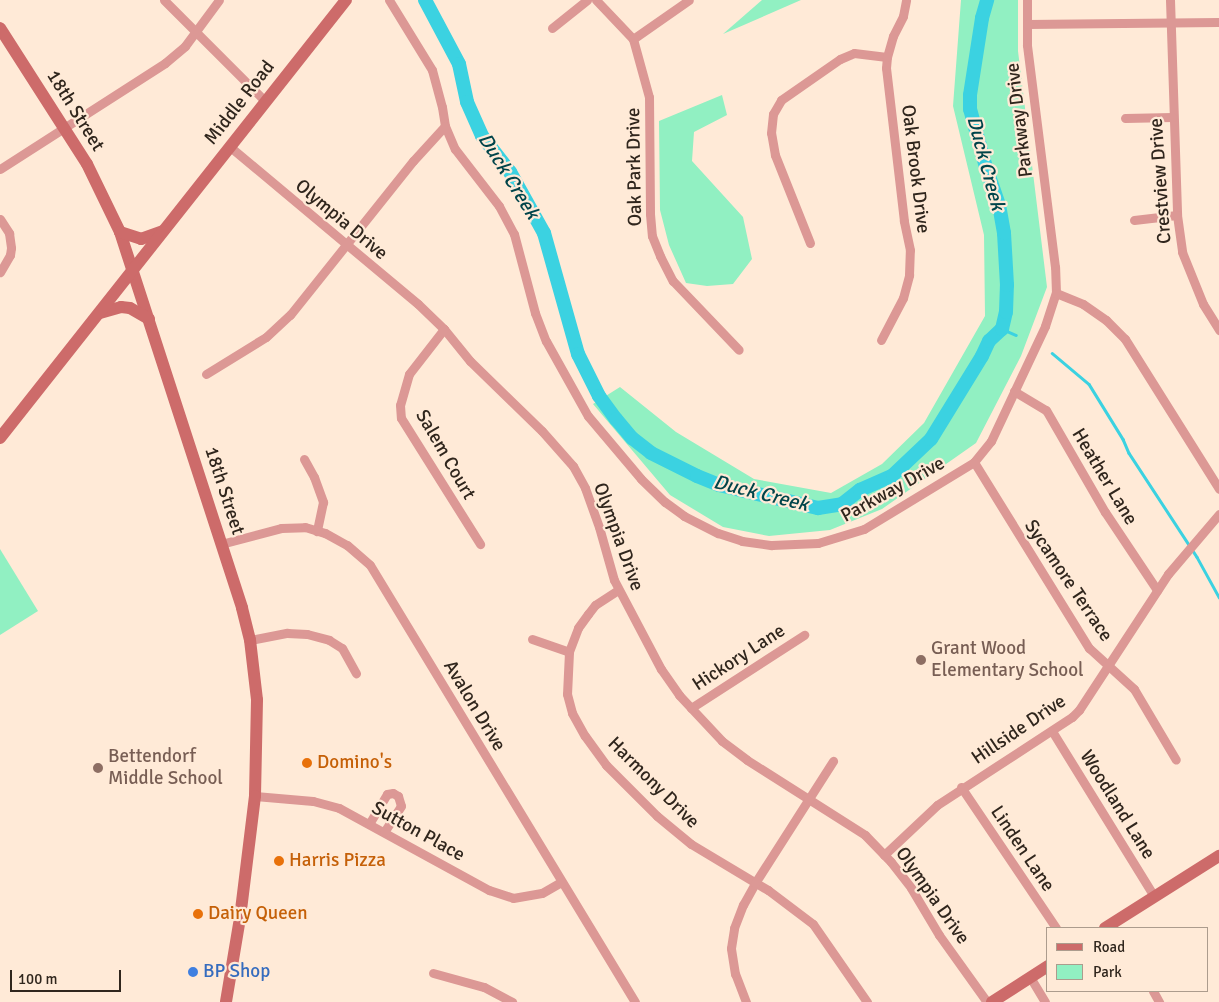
<!DOCTYPE html>
<html>
<head>
<meta charset="utf-8">
<style>
  body { margin:0 }
  #map { position:relative; width:1219px; height:1002px; overflow:hidden; background:#ffead7; font-family:Signika,sans-serif }
  div>[style] { position:absolute }
  .green>* { inset:0; background:#91f0c2 }
  .stream>* { height:2.5px; margin:-1.25px; padding:0 1.25px; transform-origin:1.25px; border-radius:1.25px; background:#3bd2e1 }
  .river>* { height:14px; margin:-7px; padding:0 7px; transform-origin:7px; border-radius:7px; background:#3bd2e1 }
  .street>* { height:9px; margin:-4.5px; padding:0 4.5px; transform-origin:4.5px; border-radius:4.5px; background:#dc9895 }
  .secondary>* { height:12px; margin:-6px; padding:0 6px; transform-origin:6px; border-radius:6px; background:#cd6b6a }
  .dots>* { width:14px; height:14px; translate:-50% -50%; box-sizing:border-box; border:2px solid #ffead7; border-radius:50% }
  span { translate:-50% -50%; white-space:nowrap; text-align:center; line-height:1.15; -webkit-text-stroke:4.5px #ffead7; paint-order:stroke }
  .street-label { font-size:19px; color:#30261d }
  .education-label { font-size:19px; color:#785e54 }
  .left { translate:0 -50%; text-align:left }
  .food-label { font-size:19px; color:#c56008 }
  .shop-label { font-size:19px; color:#366cbe }
  .water-label { font-size:20px; color:#00444a; font-style:italic }
  .legend { position:absolute; left:1046px; top:927px; width:162px; height:65px; box-sizing:border-box; background:#ffead7; border:1px solid #ac9c8d; margin:0; padding:6px 9px; list-style:none; font-size:15px; color:#30261d }
  .legend li { display:flex; align-items:center; gap:10px; height:25px }
  .legend b { width:25px; border:1px solid #ac9c8d }
  .scale { position:absolute; left:10px; top:970px; width:111px; height:22px; box-sizing:border-box; border:2px solid #30261d; border-top:0; padding-left:6px; font-size:15px; line-height:18px; white-space:nowrap; color:#30261d; -webkit-text-stroke:4px #ffead7; paint-order:stroke }
</style>
</head>
<body>
<div id="map">
  <div class="green">
    <div style="clip-path:polygon(762px 0,801px 0,723px 34px)"></div>
    <div style="clip-path:polygon(961px 0,1018px 0,1018px 51px,1047px 287px,1021px 356px,976px 443px,882px 509px,830px 530px,769px 536px,723px 527px,670px 495px,593px 404px,620px 387px,676px 432px,754px 479px,831px 493px,882px 464px,924px 423px,985px 316px,984px 235px,953px 106px)"></div>
    <div style="clip-path:polygon(722px 95px,727px 115px,694px 132px,692px 161px,743px 217px,752px 259px,733px 284px,707px 286px,686px 283px,669px 245px,660px 210px,659px 121px)"></div>
    <div style="clip-path:polygon(0 549px,38px 611px,0 635px)"></div>
  </div>
  <div class="stream">
    <div style="left:1002px;top:329px;width:15px;rotate:23deg"></div>
    <div style="left:1052px;top:353px;width:48px;rotate:40deg"></div>
    <div style="left:1089px;top:384px;width:65px;rotate:58.3deg"></div>
    <div style="left:1123px;top:439px;width:15px;rotate:67deg"></div>
    <div style="left:1129px;top:453px;width:124px;rotate:56.8deg"></div>
    <div style="left:1197px;top:557px;width:46px;rotate:61.2deg"></div>
  </div>
  <div class="river">
    <div style="left:425px;top:0;width:72px;rotate:62deg"></div>
    <div style="left:459px;top:64px;width:39px;rotate:78deg"></div>
    <div style="left:467px;top:102px;width:37px;rotate:66deg"></div>
    <div style="left:482px;top:136px;width:46px;rotate:52.1deg"></div>
    <div style="left:510px;top:172px;width:70px;rotate:60.9deg"></div>
    <div style="left:544px;top:233px;width:126px;rotate:74.3deg"></div>
    <div style="left:578px;top:354px;width:47px;rotate:63.4deg"></div>
    <div style="left:599px;top:396px;width:29px;rotate:54deg"></div>
    <div style="left:616px;top:419px;width:25px;rotate:50deg"></div>
    <div style="left:632px;top:438px;width:24px;rotate:38deg"></div>
    <div style="left:651px;top:453px;width:51px;rotate:26.6deg"></div>
    <div style="left:697px;top:476px;width:24px;rotate:22deg"></div>
    <div style="left:719px;top:485px;width:102px;rotate:13.1deg"></div>
    <div style="left:818px;top:508px;width:24px;rotate:-9deg"></div>
    <div style="left:842px;top:504px;width:23px;rotate:-38deg"></div>
    <div style="left:860px;top:490px;width:36px;rotate:-24deg"></div>
    <div style="left:893px;top:475px;width:52px;rotate:-43.5deg"></div>
    <div style="left:931px;top:439px;width:97px;rotate:-58.4deg"></div>
    <div style="left:982px;top:356px;width:17px;rotate:-65deg"></div>
    <div style="left:989px;top:341px;width:18px;rotate:-43deg"></div>
    <div style="left:1002px;top:329px;width:17px;rotate:-77deg"></div>
    <div style="left:1006px;top:312px;width:27px;rotate:-88deg"></div>
    <div style="left:1007px;top:285px;width:52px;rotate:-93.3deg"></div>
    <div style="left:1004px;top:233px;width:28px;rotate:-100deg"></div>
    <div style="left:999px;top:205px;width:36px;rotate:-109deg"></div>
    <div style="left:987px;top:171px;width:64px;rotate:-105.3deg"></div>
    <div style="left:970px;top:109px;width:14px;rotate:-90deg"></div>
    <div style="left:970px;top:95px;width:78px;rotate:-81.1deg"></div>
    <div style="left:982px;top:18px;width:19px;rotate:-74deg"></div>
  </div>
  <div class="street">
    <div style="left:164px;top:0;width:143px;rotate:45deg"></div>
    <div style="left:389px;top:0;width:82px;rotate:58.4deg"></div>
    <div style="left:432px;top:70px;width:38px;rotate:75deg"></div>
    <div style="left:442px;top:107px;width:19px;rotate:81deg"></div>
    <div style="left:445px;top:126px;width:25px;rotate:67deg"></div>
    <div style="left:455px;top:149px;width:72px;rotate:52.3deg"></div>
    <div style="left:499px;top:206px;width:32px;rotate:62deg"></div>
    <div style="left:514px;top:234px;width:82px;rotate:75.1deg"></div>
    <div style="left:535px;top:313px;width:30px;rotate:69deg"></div>
    <div style="left:546px;top:341px;width:86px;rotate:60.8deg"></div>
    <div style="left:588px;top:416px;width:82px;rotate:49.9deg"></div>
    <div style="left:641px;top:479px;width:33px;rotate:44deg"></div>
    <div style="left:665px;top:502px;width:24px;rotate:36deg"></div>
    <div style="left:684px;top:516px;width:38px;rotate:27deg"></div>
    <div style="left:718px;top:533px;width:25px;rotate:18deg"></div>
    <div style="left:742px;top:541px;width:30px;rotate:8deg"></div>
    <div style="left:772px;top:545px;width:46px;rotate:-2.5deg"></div>
    <div style="left:818px;top:543px;width:48px;rotate:-16.9deg"></div>
    <div style="left:864px;top:529px;width:129px;rotate:-31.3deg"></div>
    <div style="left:974px;top:462px;width:27px;rotate:-51deg"></div>
    <div style="left:991px;top:441px;width:127px;rotate:-64.8deg"></div>
    <div style="left:1045px;top:326px;width:35px;rotate:-72deg"></div>
    <div style="left:1056px;top:293px;width:26px;rotate:-92deg"></div>
    <div style="left:1055px;top:267px;width:224px;rotate:-97.2deg"></div>
    <div style="left:1027px;top:45px;width:45px;rotate:-90deg"></div>
    <div style="left:596px;top:0;width:54px;rotate:46.5deg"></div>
    <div style="left:633px;top:39px;width:60px;rotate:74.6deg"></div>
    <div style="left:649px;top:97px;width:117px;rotate:89.5deg"></div>
    <div style="left:650px;top:214px;width:22px;rotate:85deg"></div>
    <div style="left:652px;top:236px;width:22px;rotate:68deg"></div>
    <div style="left:660px;top:256px;width:28px;rotate:63deg"></div>
    <div style="left:673px;top:281px;width:95px;rotate:46.3deg"></div>
    <div style="left:1170px;top:0;width:215px;rotate:88.1deg"></div>
    <div style="left:1177px;top:215px;width:37px;rotate:82deg"></div>
    <div style="left:1182px;top:252px;width:56px;rotate:68deg"></div>
    <div style="left:1203px;top:304px;width:31px;rotate:58deg"></div>
    <div style="left:1027px;top:24px;width:192px;rotate:-0.6deg"></div>
    <div style="left:552px;top:28px;width:45px;rotate:-38.7deg"></div>
    <div style="left:633px;top:39px;width:68px;rotate:-34.9deg"></div>
    <div style="left:1125px;top:118px;width:47px;rotate:-1.2deg"></div>
    <div style="left:229px;top:146px;width:246px;rotate:39.9deg"></div>
    <div style="left:418px;top:304px;width:36px;rotate:44deg"></div>
    <div style="left:444px;top:329px;width:41px;rotate:50.9deg"></div>
    <div style="left:470px;top:361px;width:100px;rotate:44.2deg"></div>
    <div style="left:542px;top:431px;width:47px;rotate:48.5deg"></div>
    <div style="left:573px;top:466px;width:25px;rotate:61deg"></div>
    <div style="left:585px;top:488px;width:41px;rotate:70.3deg"></div>
    <div style="left:599px;top:527px;width:55px;rotate:74.2deg"></div>
    <div style="left:614px;top:580px;width:101px;rotate:62.2deg"></div>
    <div style="left:661px;top:669px;width:32px;rotate:55deg"></div>
    <div style="left:679px;top:695px;width:63px;rotate:46.9deg"></div>
    <div style="left:722px;top:741px;width:31px;rotate:37deg"></div>
    <div style="left:747px;top:760px;width:140px;rotate:32.4deg"></div>
    <div style="left:865px;top:835px;width:37px;rotate:46deg"></div>
    <div style="left:891px;top:862px;width:33px;rotate:52deg"></div>
    <div style="left:911px;top:888px;width:55px;rotate:59.2deg"></div>
    <div style="left:939px;top:935px;width:82px;rotate:54.4deg"></div>
    <div style="left:0;top:169px;width:196px;rotate:-32.7deg"></div>
    <div style="left:165px;top:63px;width:26px;rotate:-40deg"></div>
    <div style="left:185px;top:46px;width:57px;rotate:-53.5deg"></div>
    <div style="left:0;top:219px;width:17px;rotate:57deg"></div>
    <div style="left:9px;top:233px;width:15px;rotate:82deg"></div>
    <div style="left:11px;top:248px;width:7px;rotate:98deg"></div>
    <div style="left:10px;top:255px;width:20px;rotate:120deg"></div>
    <div style="left:1134px;top:220px;width:43px;rotate:-6.6deg"></div>
    <div style="left:810px;top:243px;width:95px;rotate:-111.7deg"></div>
    <div style="left:775px;top:155px;width:22px;rotate:-100deg"></div>
    <div style="left:771px;top:133px;width:19px;rotate:-84deg"></div>
    <div style="left:773px;top:114px;width:16px;rotate:-60deg"></div>
    <div style="left:781px;top:100px;width:72px;rotate:-34.8deg"></div>
    <div style="left:840px;top:59px;width:15px;rotate:-23deg"></div>
    <div style="left:854px;top:53px;width:33px;rotate:7deg"></div>
    <div style="left:1056px;top:293px;width:29px;rotate:22deg"></div>
    <div style="left:1083px;top:304px;width:28px;rotate:35deg"></div>
    <div style="left:1106px;top:320px;width:27px;rotate:45deg"></div>
    <div style="left:1125px;top:339px;width:177px;rotate:57.9deg"></div>
    <div style="left:444px;top:329px;width:57px;rotate:127.9deg"></div>
    <div style="left:409px;top:374px;width:32px;rotate:106deg"></div>
    <div style="left:400px;top:405px;width:13px;rotate:86deg"></div>
    <div style="left:401px;top:418px;width:149px;rotate:57.9deg"></div>
    <div style="left:881px;top:340px;width:47px;rotate:-62.4deg"></div>
    <div style="left:903px;top:298px;width:24px;rotate:-75deg"></div>
    <div style="left:909px;top:275px;width:25px;rotate:-88deg"></div>
    <div style="left:910px;top:250px;width:30px;rotate:-102deg"></div>
    <div style="left:904px;top:221px;width:154px;rotate:-96.7deg"></div>
    <div style="left:886px;top:68px;width:11px;rotate:-85deg"></div>
    <div style="left:887px;top:57px;width:22px;rotate:-74deg"></div>
    <div style="left:893px;top:36px;width:22px;rotate:-63deg"></div>
    <div style="left:903px;top:16px;width:16px;rotate:-79deg"></div>
    <div style="left:206px;top:374px;width:70px;rotate:-31.7deg"></div>
    <div style="left:266px;top:337px;width:33px;rotate:-43deg"></div>
    <div style="left:290px;top:315px;width:197px;rotate:-51.4deg"></div>
    <div style="left:413px;top:161px;width:47px;rotate:-47.6deg"></div>
    <div style="left:1014px;top:391px;width:37px;rotate:31deg"></div>
    <div style="left:1046px;top:410px;width:118px;rotate:60deg"></div>
    <div style="left:1105px;top:512px;width:94px;rotate:56.3deg"></div>
    <div style="left:304px;top:459px;width:21px;rotate:61deg"></div>
    <div style="left:314px;top:477px;width:27px;rotate:70deg"></div>
    <div style="left:323px;top:502px;width:30px;rotate:102deg"></div>
    <div style="left:974px;top:462px;width:219px;rotate:58.3deg"></div>
    <div style="left:1089px;top:648px;width:61px;rotate:42.3deg"></div>
    <div style="left:1134px;top:689px;width:82px;rotate:59.4deg"></div>
    <div style="left:221px;top:544px;width:62px;rotate:-14.9deg"></div>
    <div style="left:281px;top:528px;width:24px;rotate:-2deg"></div>
    <div style="left:305px;top:527px;width:21px;rotate:17deg"></div>
    <div style="left:325px;top:533px;width:25px;rotate:29deg"></div>
    <div style="left:347px;top:545px;width:30px;rotate:41deg"></div>
    <div style="left:370px;top:565px;width:511px;rotate:58.77deg"></div>
    <div style="left:618px;top:590px;width:27px;rotate:147deg"></div>
    <div style="left:595px;top:605px;width:11px;rotate:128deg"></div>
    <div style="left:588px;top:614px;width:17px;rotate:126deg"></div>
    <div style="left:578px;top:628px;width:26px;rotate:111deg"></div>
    <div style="left:569px;top:652px;width:42px;rotate:92.7deg"></div>
    <div style="left:567px;top:694px;width:20px;rotate:75deg"></div>
    <div style="left:572px;top:713px;width:26px;rotate:61deg"></div>
    <div style="left:585px;top:736px;width:36px;rotate:54deg"></div>
    <div style="left:606px;top:765px;width:72px;rotate:45deg"></div>
    <div style="left:657px;top:816px;width:44px;rotate:39.5deg"></div>
    <div style="left:691px;top:844px;width:90px;rotate:30.9deg"></div>
    <div style="left:768px;top:890px;width:56px;rotate:37.1deg"></div>
    <div style="left:813px;top:924px;width:95px;rotate:55.3deg"></div>
    <div style="left:532px;top:639px;width:39px;rotate:19deg"></div>
    <div style="left:250px;top:640px;width:38px;rotate:-11deg"></div>
    <div style="left:287px;top:633px;width:20px;rotate:3deg"></div>
    <div style="left:307px;top:634px;width:23px;rotate:15deg"></div>
    <div style="left:329px;top:640px;width:15px;rotate:32deg"></div>
    <div style="left:342px;top:648px;width:29px;rotate:61deg"></div>
    <div style="left:691px;top:708px;width:135px;rotate:-32.9deg"></div>
    <div style="left:1052px;top:731px;width:194px;rotate:58.3deg"></div>
    <div style="left:961px;top:787px;width:170px;rotate:56deg"></div>
    <div style="left:255px;top:796px;width:58px;rotate:4.9deg"></div>
    <div style="left:313px;top:801px;width:27px;rotate:15deg"></div>
    <div style="left:339px;top:808px;width:171px;rotate:28.7deg"></div>
    <div style="left:489px;top:890px;width:25px;rotate:18deg"></div>
    <div style="left:513px;top:898px;width:29px;rotate:-10deg"></div>
    <div style="left:542px;top:893px;width:22px;rotate:-30deg"></div>
    <div style="left:369px;top:824px;width:35px;rotate:-59deg"></div>
    <div style="left:387px;top:794px;width:6px;rotate:-9deg"></div>
    <div style="left:393px;top:793px;width:6px;rotate:31deg"></div>
    <div style="left:398px;top:796px;width:10px;rotate:73deg"></div>
    <div style="left:401px;top:806px;width:31px;rotate:123deg"></div>
    <div style="left:884px;top:855px;width:73px;rotate:-43.3deg"></div>
    <div style="left:937px;top:805px;width:161px;rotate:-33.1deg"></div>
    <div style="left:1072px;top:717px;width:10px;rotate:-45deg"></div>
    <div style="left:1079px;top:710px;width:163px;rotate:-56.8deg"></div>
    <div style="left:1168px;top:574px;width:79px;rotate:-49.6deg"></div>
    <div style="left:433px;top:973px;width:53px;rotate:15.4deg"></div>
    <div style="left:484px;top:987px;width:32px;rotate:28deg"></div>
    <div style="left:1030px;top:977px;width:29px;rotate:59deg"></div>
    <div style="left:1153px;top:991px;width:13px;rotate:61deg"></div>
    <div style="left:746px;top:1002px;width:30px;rotate:-111deg"></div>
    <div style="left:735px;top:974px;width:26px;rotate:-99deg"></div>
    <div style="left:731px;top:948px;width:20px;rotate:-81deg"></div>
    <div style="left:734px;top:928px;width:25px;rotate:-69deg"></div>
    <div style="left:743px;top:905px;width:25px;rotate:-61deg"></div>
    <div style="left:755px;top:883px;width:145px;rotate:-57.4deg"></div>
  </div>
  <div class="secondary">
    <div style="left:0;top:28px;width:161px;rotate:57.4deg"></div>
    <div style="left:87px;top:164px;width:76px;rotate:64.1deg"></div>
    <div style="left:120px;top:232px;width:395px;rotate:72deg"></div>
    <div style="left:242px;top:608px;width:33px;rotate:76deg"></div>
    <div style="left:250px;top:640px;width:60px;rotate:83.3deg"></div>
    <div style="left:257px;top:700px;width:96px;rotate:91.2deg"></div>
    <div style="left:255px;top:796px;width:123px;rotate:97deg"></div>
    <div style="left:240px;top:918px;width:85px;rotate:99.5deg"></div>
    <div style="left:120px;top:232px;width:22px;rotate:18deg"></div>
    <div style="left:141px;top:239px;width:23px;rotate:-20deg"></div>
    <div style="left:100px;top:313px;width:22px;rotate:-16deg"></div>
    <div style="left:121px;top:307px;width:9px;rotate:6deg"></div>
    <div style="left:130px;top:308px;width:22px;rotate:30deg"></div>
    <div style="left:0;top:438px;width:558px;rotate:-51.69deg"></div>
    <div style="left:1105px;top:928px;width:135px;rotate:-32.3deg"></div>
    <div style="left:992px;top:1002px;width:67px;rotate:-32.7deg"></div>
  </div>
  <div class="dots">
    <div style="left:921px;top:660px;background:#8d6e63"></div>
    <div style="left:307px;top:763px;background:#e8710a"></div>
    <div style="left:98px;top:768px;background:#8d6e63"></div>
    <div style="left:279px;top:861px;background:#e8710a"></div>
    <div style="left:198px;top:914px;background:#e8710a"></div>
    <div style="left:193px;top:972px;background:#3f7fe0"></div>
  </div>
  <div class="street-label">
    <span style="left:240px;top:103px;rotate:-52deg">Middle Road</span>
    <span style="left:75px;top:111px;rotate:58deg">18th Street</span>
    <span style="left:1020px;top:120px;rotate:-97deg">Parkway Drive</span>
    <span style="left:635px;top:167px;rotate:-91deg">Oak Park Drive</span>
    <span style="left:915px;top:169px;rotate:83deg">Oak Brook Drive</span>
    <span style="left:1161px;top:181px;rotate:-94deg">Crestview Drive</span>
    <span style="left:341px;top:220px;rotate:40deg">Olympia Drive</span>
    <span style="left:445px;top:455px;rotate:60deg">Salem Court</span>
    <span style="left:1104px;top:477px;rotate:59deg">Heather Lane</span>
    <span style="left:893px;top:490px;rotate:-29deg">Parkway Drive</span>
    <span style="left:224px;top:491px;rotate:72deg">18th Street</span>
    <span style="left:618px;top:537px;rotate:70deg">Olympia Drive</span>
    <span style="left:1068px;top:581px;rotate:56deg">Sycamore Terrace</span>
    <span style="left:739px;top:658px;rotate:-33deg">Hickory Lane</span>
    <span style="left:474px;top:706px;rotate:59deg">Avalon Drive</span>
    <span style="left:1019px;top:730px;rotate:-34deg">Hillside Drive</span>
    <span style="left:653px;top:783px;rotate:45deg">Harmony Drive</span>
    <span style="left:1117px;top:805px;rotate:58deg">Woodland Lane</span>
    <span style="left:418px;top:832px;rotate:29deg">Sutton Place</span>
    <span style="left:1022px;top:849px;rotate:56deg">Linden Lane</span>
    <span style="left:932px;top:896px;rotate:55deg">Olympia Drive</span>
  </div>
  <div class="education-label">
    <span class="left" style="left:931px;top:660px">Grant Wood<br>Elementary School</span>
    <span class="left" style="left:108px;top:768px">Bettendorf<br>Middle School</span>
  </div>
  <div class="food-label">
    <span class="left" style="left:317px;top:763px">Domino's</span>
    <span class="left" style="left:289px;top:861px">Harris Pizza</span>
    <span class="left" style="left:208px;top:914px">Dairy Queen</span>
  </div>
  <div class="shop-label">
    <span class="left" style="left:203px;top:972px">BP Shop</span>
  </div>
  <div class="water-label">
    <span style="left:986px;top:163px;rotate:75deg">Duck Creek</span>
    <span style="left:509px;top:176px;rotate:58deg">Duck Creek</span>
    <span style="left:761px;top:493px;rotate:14deg">Duck Creek</span>
  </div>
  <ul class="legend">
  <li><b style="height:6px;background:#cd6b6a"></b>Road</li>
  <li><b style="height:14px;background:#91f0c2"></b>Park</li>
  </ul>
  <div class="scale">100 m</div>
</div>
</body>
</html>
